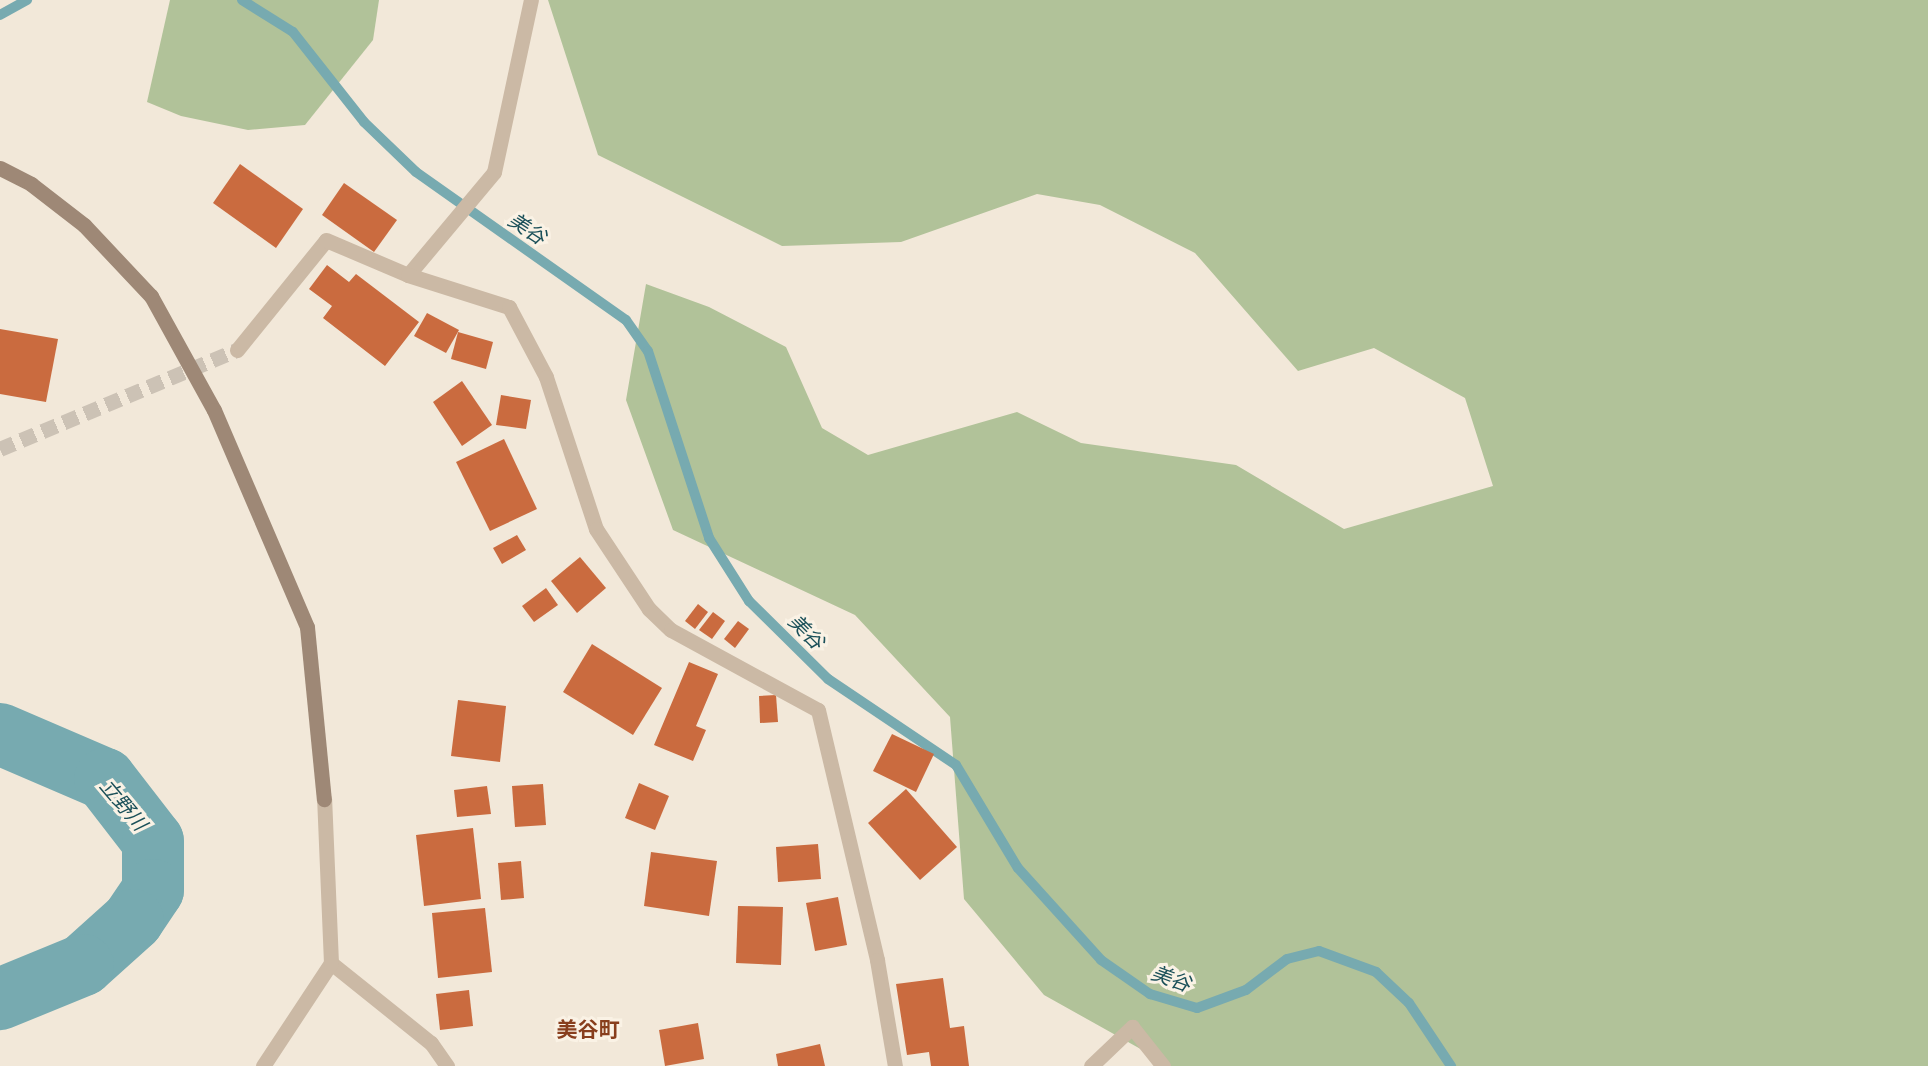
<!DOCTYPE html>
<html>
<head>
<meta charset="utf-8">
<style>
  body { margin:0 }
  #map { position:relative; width:1928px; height:1066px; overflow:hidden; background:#f2e8d9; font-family:"DejaVu Sans","Noto Sans JP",sans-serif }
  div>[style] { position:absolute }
  .green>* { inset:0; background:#b1c299 }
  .stream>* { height:10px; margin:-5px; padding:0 5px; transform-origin:5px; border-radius:5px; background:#77aab0 }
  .river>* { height:62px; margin:-31px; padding:0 31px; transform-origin:31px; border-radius:31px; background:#77aab0 }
  .building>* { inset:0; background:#ca6b3f }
  .street-tunnel>* { height:15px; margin-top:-7.5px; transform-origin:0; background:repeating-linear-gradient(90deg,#ccc2b5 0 15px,transparent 0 23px) }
  .street>* { height:15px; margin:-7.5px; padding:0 7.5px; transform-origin:7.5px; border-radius:7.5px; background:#cbb9a5 }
  .secondary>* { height:15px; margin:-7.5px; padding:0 7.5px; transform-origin:7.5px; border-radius:7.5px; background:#9e8876 }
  span { translate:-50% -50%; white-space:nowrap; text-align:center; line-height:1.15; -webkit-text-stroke:6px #faf2e5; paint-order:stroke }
  .water-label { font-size:20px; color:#1b5059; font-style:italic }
  .quarter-label { font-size:21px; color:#883e1d; font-weight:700 }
</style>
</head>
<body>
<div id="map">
  <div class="green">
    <div style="clip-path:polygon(170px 0,379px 0,373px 40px,305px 125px,248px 130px,181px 116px,147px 102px)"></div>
    <div style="clip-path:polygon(548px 0,1928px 0,1928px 1066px,1171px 1066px,1044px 995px,964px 899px,950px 717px,855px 615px,673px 530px,626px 400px,646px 284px,709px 307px,786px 347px,822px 428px,868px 455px,1017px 412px,1081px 443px,1236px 465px,1344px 529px,1493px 486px,1465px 398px,1374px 348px,1298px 371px,1195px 253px,1100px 205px,1037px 194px,901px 242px,782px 246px,598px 155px)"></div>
  </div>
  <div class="stream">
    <div style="left:242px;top:0;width:60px;rotate:32.1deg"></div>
    <div style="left:293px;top:32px;width:115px;rotate:51.7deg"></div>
    <div style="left:364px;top:122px;width:72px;rotate:43.9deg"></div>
    <div style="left:416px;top:172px;width:257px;rotate:35.2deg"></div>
    <div style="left:626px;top:320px;width:38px;rotate:55deg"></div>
    <div style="left:648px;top:351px;width:197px;rotate:71.9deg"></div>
    <div style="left:709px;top:538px;width:75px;rotate:57.6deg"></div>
    <div style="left:749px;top:601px;width:111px;rotate:44.6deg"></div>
    <div style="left:828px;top:679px;width:154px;rotate:33.9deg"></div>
    <div style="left:956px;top:765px;width:120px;rotate:59deg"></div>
    <div style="left:1018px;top:868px;width:124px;rotate:47.9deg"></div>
    <div style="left:1101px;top:960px;width:60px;rotate:34.8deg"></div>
    <div style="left:1150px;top:994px;width:49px;rotate:16.6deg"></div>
    <div style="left:1197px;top:1008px;width:52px;rotate:-20.2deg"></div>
    <div style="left:1246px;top:990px;width:51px;rotate:-37.1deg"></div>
    <div style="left:1287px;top:959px;width:33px;rotate:-14deg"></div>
    <div style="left:1319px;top:951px;width:61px;rotate:20.2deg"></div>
    <div style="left:1376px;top:972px;width:45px;rotate:43.2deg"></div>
    <div style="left:1409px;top:1003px;width:76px;rotate:56.3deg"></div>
    <div style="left:0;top:15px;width:31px;rotate:-29deg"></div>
  </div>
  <div class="river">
    <div style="left:0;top:734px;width:114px;rotate:23.2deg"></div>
    <div style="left:105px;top:779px;width:78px;rotate:52.3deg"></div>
    <div style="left:153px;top:841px;width:49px;rotate:90deg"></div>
    <div style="left:153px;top:890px;width:36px;rotate:124deg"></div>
    <div style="left:133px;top:920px;width:67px;rotate:138deg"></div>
    <div style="left:83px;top:965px;width:90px;rotate:157.7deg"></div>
  </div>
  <div class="building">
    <div style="clip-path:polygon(240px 164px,303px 209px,276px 248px,213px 203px)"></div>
    <div style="clip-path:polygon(344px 183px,397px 220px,374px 252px,322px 215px)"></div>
    <div style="clip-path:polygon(327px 265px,349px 282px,356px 274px,419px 322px,385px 366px,323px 318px,332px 306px,309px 289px)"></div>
    <div style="clip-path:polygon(427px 313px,459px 330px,446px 353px,414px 336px)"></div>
    <div style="clip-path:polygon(0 329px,58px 339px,46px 402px,0 394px)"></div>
    <div style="clip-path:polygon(458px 332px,493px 342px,486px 369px,451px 359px)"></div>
    <div style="clip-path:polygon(462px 381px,492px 425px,462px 446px,433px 402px)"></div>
    <div style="clip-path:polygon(501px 395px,531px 400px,526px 429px,496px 425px)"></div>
    <div style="clip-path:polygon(504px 439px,537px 509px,490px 531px,456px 462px)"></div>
    <div style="clip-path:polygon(517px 535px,526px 550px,502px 564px,493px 548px)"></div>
    <div style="clip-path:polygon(580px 557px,606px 588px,577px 613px,551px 581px)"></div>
    <div style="clip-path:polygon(546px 588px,558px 605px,534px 622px,522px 606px)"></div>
    <div style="clip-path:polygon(698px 604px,708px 612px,695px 629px,685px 621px)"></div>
    <div style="clip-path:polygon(713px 612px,725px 621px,712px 639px,699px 630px)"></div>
    <div style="clip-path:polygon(738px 621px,749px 629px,735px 648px,724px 639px)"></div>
    <div style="clip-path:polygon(592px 644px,662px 688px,633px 735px,563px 692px)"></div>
    <div style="clip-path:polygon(689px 662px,718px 674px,696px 726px,706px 730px,693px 761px,654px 745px)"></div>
    <div style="clip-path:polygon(776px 695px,778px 722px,760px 723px,759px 696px)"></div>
    <div style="clip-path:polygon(458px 700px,506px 706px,500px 762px,451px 756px)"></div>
    <div style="clip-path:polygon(892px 734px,934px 754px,916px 792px,873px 771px)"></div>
    <div style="clip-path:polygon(639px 783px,669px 796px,655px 830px,625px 818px)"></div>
    <div style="clip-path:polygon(543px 784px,546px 825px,515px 827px,512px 786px)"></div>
    <div style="clip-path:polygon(487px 786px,491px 814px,457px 817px,454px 790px)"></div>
    <div style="clip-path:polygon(906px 789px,957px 847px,920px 880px,868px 823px)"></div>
    <div style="clip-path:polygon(473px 828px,481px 899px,424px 906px,416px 835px)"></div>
    <div style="clip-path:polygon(818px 844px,821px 879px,778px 882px,776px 847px)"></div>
    <div style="clip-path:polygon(651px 852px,717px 861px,709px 916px,644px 906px)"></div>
    <div style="clip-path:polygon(521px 861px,524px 898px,501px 900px,498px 863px)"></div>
    <div style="clip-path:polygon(838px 897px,847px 945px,815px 951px,806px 903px)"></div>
    <div style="clip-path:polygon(738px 906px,783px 907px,781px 965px,736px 963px)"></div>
    <div style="clip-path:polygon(485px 908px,492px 972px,438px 978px,432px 913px)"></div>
    <div style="clip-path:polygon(943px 978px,950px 1028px,964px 1026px,969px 1066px,931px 1066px,929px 1052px,907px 1055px,896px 984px)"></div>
    <div style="clip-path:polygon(469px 990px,473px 1026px,440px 1030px,436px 994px)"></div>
    <div style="clip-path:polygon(698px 1023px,704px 1059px,665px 1066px,659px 1030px)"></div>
    <div style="clip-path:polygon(820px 1044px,825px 1066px,778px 1066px,776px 1054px)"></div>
  </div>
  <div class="street-tunnel">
    <div style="left:0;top:449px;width:257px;rotate:-22.7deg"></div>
  </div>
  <div class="street">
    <div style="left:408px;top:275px;width:134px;rotate:-50.1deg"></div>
    <div style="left:494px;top:172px;width:176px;rotate:-77.9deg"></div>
    <div style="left:237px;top:350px;width:141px;rotate:-51deg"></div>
    <div style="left:326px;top:240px;width:89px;rotate:23.1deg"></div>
    <div style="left:408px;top:275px;width:106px;rotate:17.6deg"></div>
    <div style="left:509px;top:307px;width:79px;rotate:62.1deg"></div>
    <div style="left:546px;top:377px;width:160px;rotate:71.8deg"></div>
    <div style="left:596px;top:529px;width:96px;rotate:56.5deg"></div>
    <div style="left:649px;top:609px;width:30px;rotate:44deg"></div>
    <div style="left:671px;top:630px;width:167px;rotate:28.6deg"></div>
    <div style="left:818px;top:710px;width:257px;rotate:76.7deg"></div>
    <div style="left:877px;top:960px;width:108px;rotate:80.4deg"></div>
    <div style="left:331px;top:963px;width:128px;rotate:38.7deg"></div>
    <div style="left:431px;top:1043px;width:28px;rotate:55deg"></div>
    <div style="left:263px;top:1066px;width:123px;rotate:-56.6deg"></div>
    <div style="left:331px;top:963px;width:164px;rotate:-92.4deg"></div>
    <div style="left:1091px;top:1066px;width:57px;rotate:-43.6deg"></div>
    <div style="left:1132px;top:1027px;width:50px;rotate:51.5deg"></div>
  </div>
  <div class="secondary">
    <div style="left:0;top:168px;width:35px;rotate:27deg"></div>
    <div style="left:31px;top:184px;width:67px;rotate:37.7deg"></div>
    <div style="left:84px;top:225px;width:98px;rotate:46.7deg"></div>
    <div style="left:151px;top:296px;width:130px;rotate:61.1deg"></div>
    <div style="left:214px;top:410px;width:236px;rotate:66.8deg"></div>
    <div style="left:307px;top:627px;width:173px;rotate:84.4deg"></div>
  </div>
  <div class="water-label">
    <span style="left:527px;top:229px;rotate:33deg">美谷</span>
    <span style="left:806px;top:632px;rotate:45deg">美谷</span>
    <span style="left:123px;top:805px;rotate:50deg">立野川</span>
    <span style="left:1171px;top:979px;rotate:20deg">美谷</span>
  </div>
  <div class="quarter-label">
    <span style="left:588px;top:1030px">美谷町</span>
  </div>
</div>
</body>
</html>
